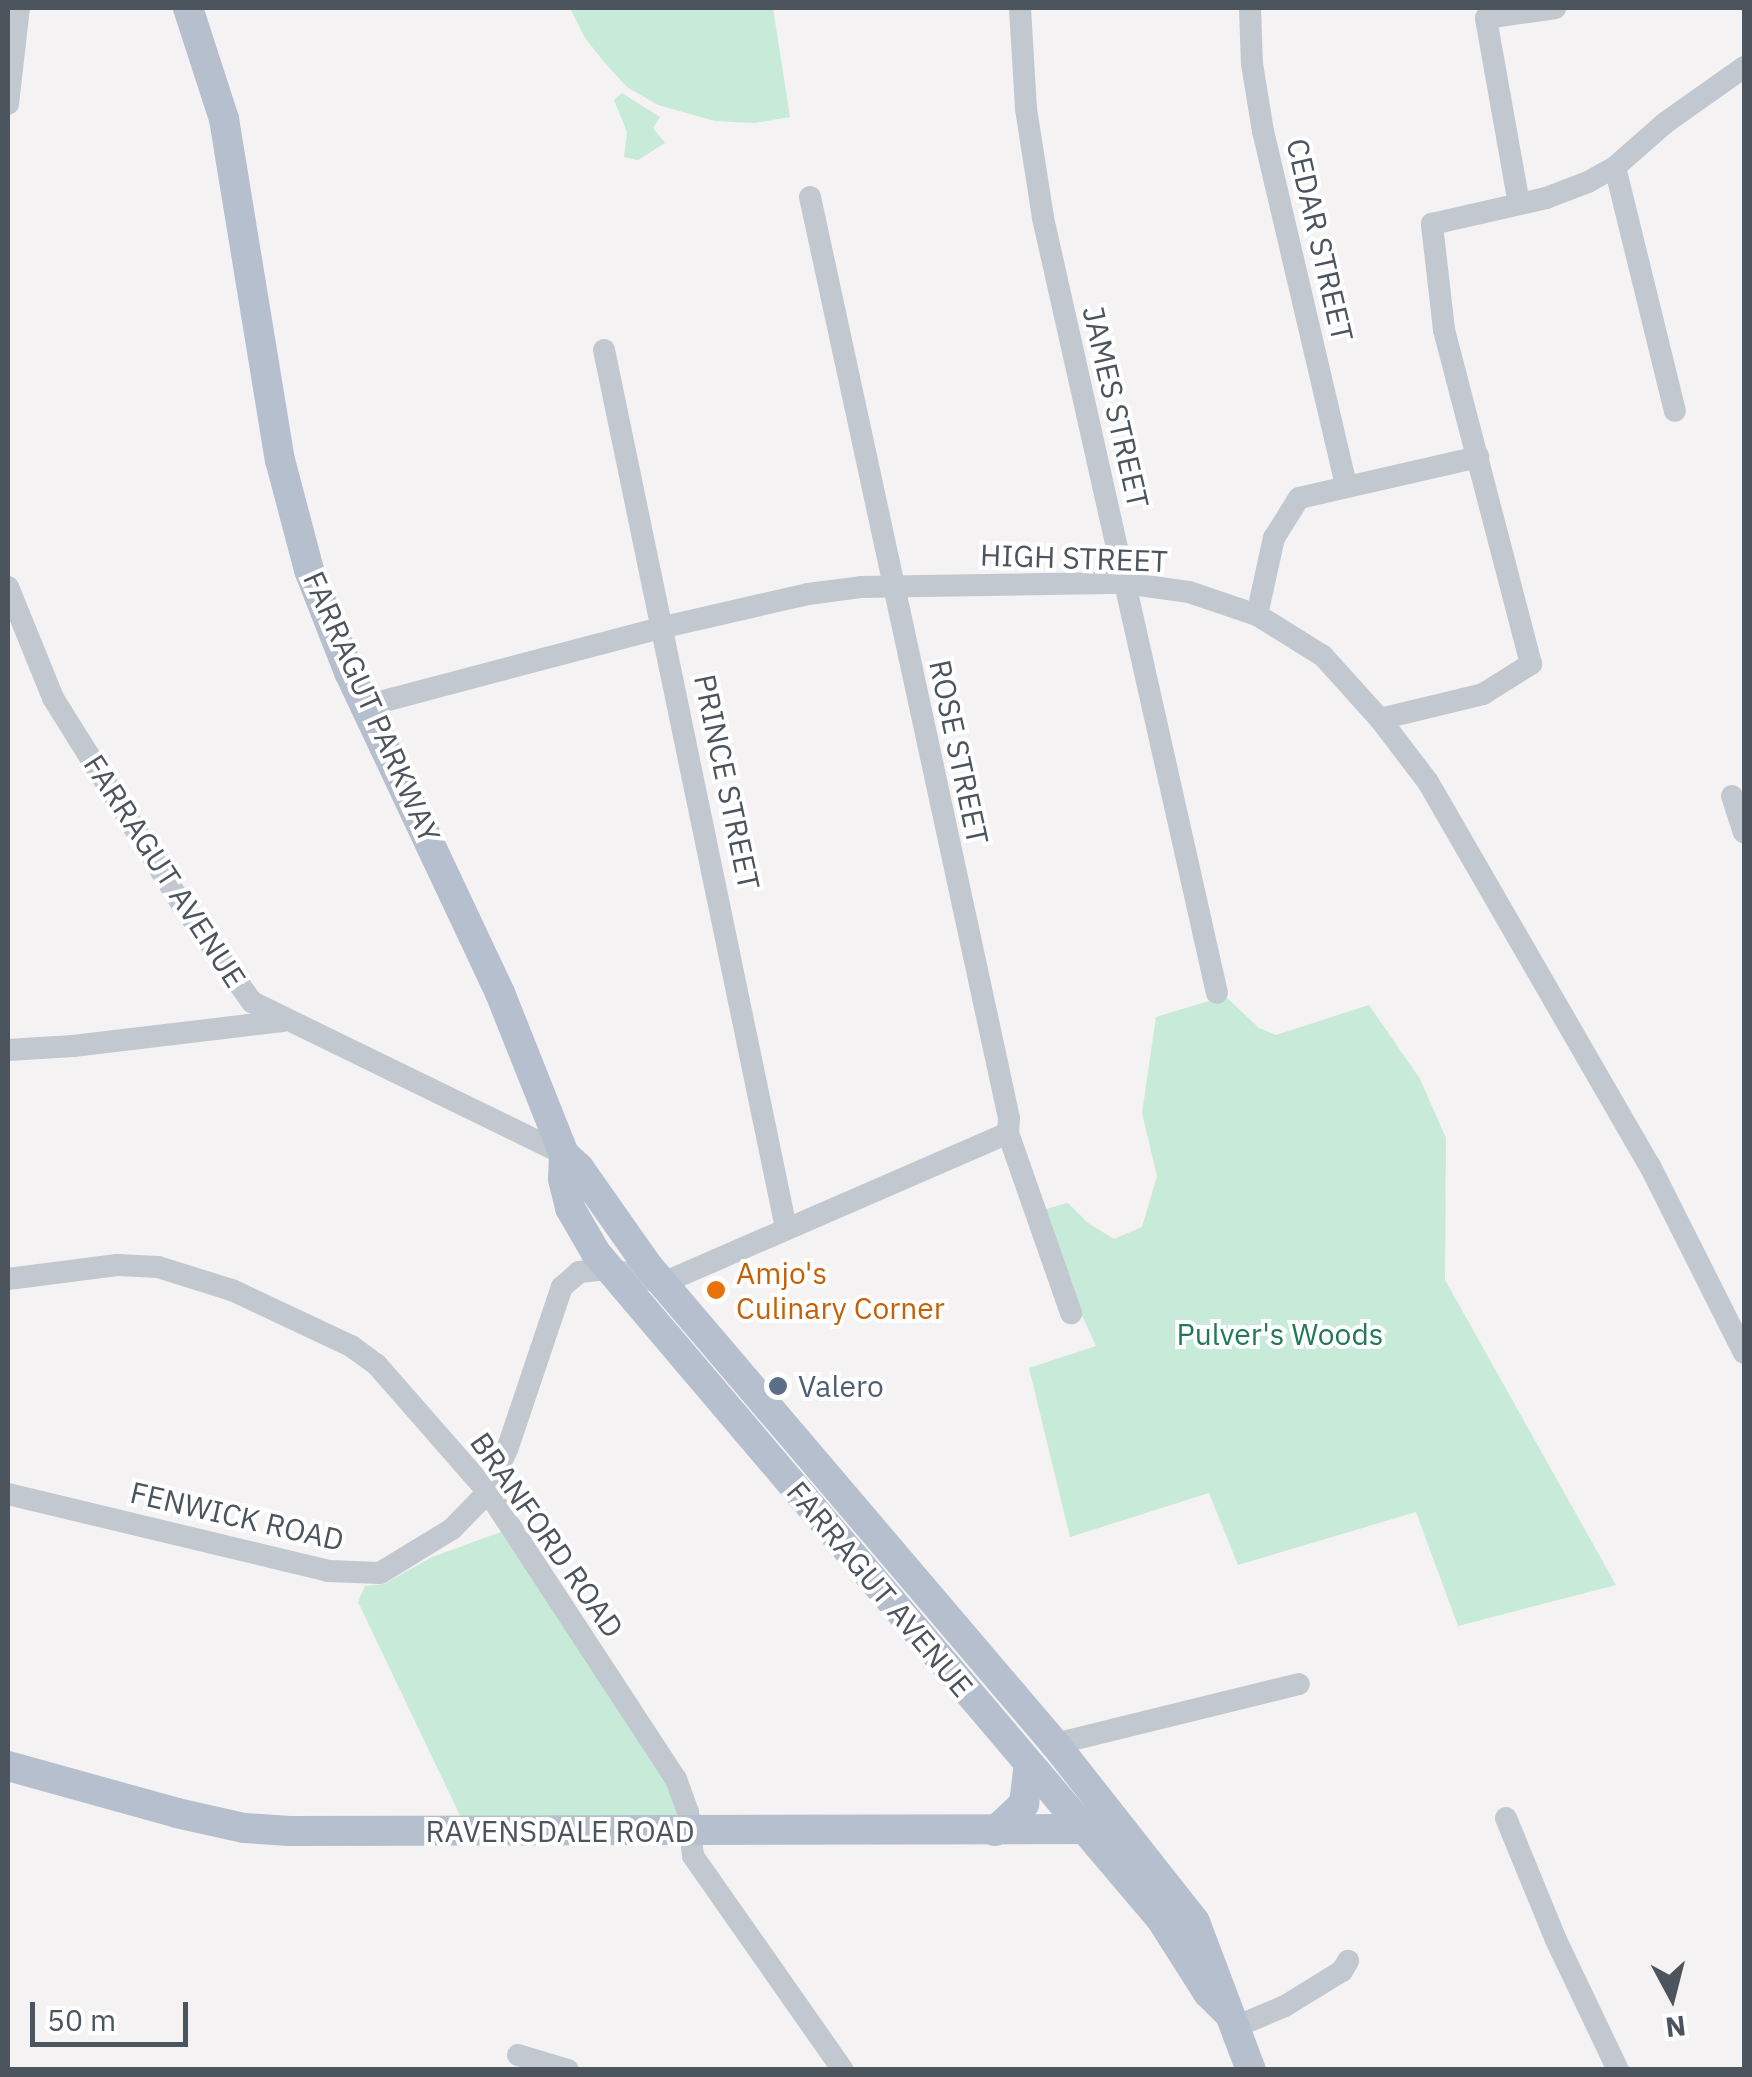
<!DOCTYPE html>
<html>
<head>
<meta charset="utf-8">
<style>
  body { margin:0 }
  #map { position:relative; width:1752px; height:2077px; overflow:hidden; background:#f4f2f2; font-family:"IBM Plex Sans",sans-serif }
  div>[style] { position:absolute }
  .green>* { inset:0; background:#c7ebd8 }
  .minor>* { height:22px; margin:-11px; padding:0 11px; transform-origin:11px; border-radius:11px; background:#c2c8cf }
  .major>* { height:30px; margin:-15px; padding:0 15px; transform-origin:15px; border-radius:15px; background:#b5bfcd }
  .dots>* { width:28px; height:28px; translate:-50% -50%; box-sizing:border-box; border:5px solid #fff; border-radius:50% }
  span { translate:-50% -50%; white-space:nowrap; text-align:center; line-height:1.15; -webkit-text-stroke:8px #fff; paint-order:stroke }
  .street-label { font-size:30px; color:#4c545e }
  .food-label { font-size:30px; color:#c56008 }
  .left { translate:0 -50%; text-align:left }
  .park-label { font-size:30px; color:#237855 }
  .service-label { font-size:30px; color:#4e5e75 }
  .frame { position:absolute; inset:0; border:10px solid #4c545e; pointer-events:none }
  .north { position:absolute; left:1622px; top:1947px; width:100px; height:100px; -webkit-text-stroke:8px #fff; paint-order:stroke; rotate:173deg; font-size:28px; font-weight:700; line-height:40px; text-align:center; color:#4c545e }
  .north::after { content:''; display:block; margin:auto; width:35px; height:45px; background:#4c545e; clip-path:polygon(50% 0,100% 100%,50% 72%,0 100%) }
  .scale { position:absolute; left:30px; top:2002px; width:158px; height:45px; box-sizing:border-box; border:5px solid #4c545e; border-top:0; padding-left:12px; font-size:30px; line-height:35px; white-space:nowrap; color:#4c545e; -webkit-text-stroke:8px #fff; paint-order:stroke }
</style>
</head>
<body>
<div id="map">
  <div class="green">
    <div style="clip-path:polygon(570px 8px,773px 8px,790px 117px,755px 123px,715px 121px,658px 105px,627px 87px,605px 63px,585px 38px)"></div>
    <div style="clip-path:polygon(622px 93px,660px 117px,653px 128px,665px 143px,638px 160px,624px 157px,627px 132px,614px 100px)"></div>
    <div style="clip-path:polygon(1225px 996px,1259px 1028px,1276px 1035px,1369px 1005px,1420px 1079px,1446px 1138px,1445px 1280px,1616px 1585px,1458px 1626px,1416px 1512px,1238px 1565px,1209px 1493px,1070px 1537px,1029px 1368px,1096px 1346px,1062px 1271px,1042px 1210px,1068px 1203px,1088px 1223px,1114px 1239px,1142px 1227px,1157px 1176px,1142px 1113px,1156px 1017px)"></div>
    <div style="clip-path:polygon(501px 1532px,688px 1812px,691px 1832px,467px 1830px,358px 1602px,365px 1586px,384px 1584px,432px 1557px)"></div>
  </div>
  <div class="minor">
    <div style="left:1020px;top:8px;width:101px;rotate:86.6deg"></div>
    <div style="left:1026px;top:109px;width:110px;rotate:81.1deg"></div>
    <div style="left:1043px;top:218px;width:794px;rotate:77.35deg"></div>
    <div style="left:1250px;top:8px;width:56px;rotate:88deg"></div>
    <div style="left:1252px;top:64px;width:68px;rotate:80.7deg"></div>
    <div style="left:1263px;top:131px;width:363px;rotate:76.8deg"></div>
    <div style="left:8px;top:104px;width:97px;rotate:-83.5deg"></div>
    <div style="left:1615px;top:167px;width:251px;rotate:76.2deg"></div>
    <div style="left:810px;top:197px;width:942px;rotate:77.81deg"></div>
    <div style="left:1009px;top:1118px;width:15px;rotate:94deg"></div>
    <div style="left:1008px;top:1133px;width:191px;rotate:70.7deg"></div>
    <div style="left:1519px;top:204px;width:189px;rotate:-100.1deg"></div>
    <div style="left:1486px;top:18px;width:70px;rotate:-8.2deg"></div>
    <div style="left:604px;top:350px;width:897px;rotate:78.29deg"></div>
    <div style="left:8px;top:587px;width:120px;rotate:67.9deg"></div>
    <div style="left:53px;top:698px;width:242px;rotate:58deg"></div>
    <div style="left:181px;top:903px;width:122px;rotate:54.4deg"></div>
    <div style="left:252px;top:1002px;width:347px;rotate:26deg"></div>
    <div style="left:1257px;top:615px;width:79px;rotate:-77.6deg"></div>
    <div style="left:1274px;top:538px;width:47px;rotate:-58deg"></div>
    <div style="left:1299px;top:498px;width:184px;rotate:-12.9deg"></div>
    <div style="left:365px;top:706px;width:309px;rotate:-14.8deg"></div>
    <div style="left:664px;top:627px;width:148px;rotate:-12.9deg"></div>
    <div style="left:808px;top:594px;width:53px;rotate:-7.5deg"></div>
    <div style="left:861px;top:587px;width:264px;rotate:-0.9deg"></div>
    <div style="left:1125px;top:583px;width:65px;rotate:8deg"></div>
    <div style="left:1189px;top:592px;width:72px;rotate:18.7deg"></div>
    <div style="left:1257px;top:615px;width:78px;rotate:31.8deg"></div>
    <div style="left:1323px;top:656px;width:85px;rotate:47.9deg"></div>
    <div style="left:1380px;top:719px;width:79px;rotate:52.7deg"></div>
    <div style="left:1428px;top:782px;width:444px;rotate:60deg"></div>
    <div style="left:1650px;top:1166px;width:209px;rotate:63.3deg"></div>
    <div style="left:1380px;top:719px;width:106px;rotate:-13.6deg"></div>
    <div style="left:1483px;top:694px;width:57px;rotate:-32deg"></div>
    <div style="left:1531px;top:664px;width:345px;rotate:-104.6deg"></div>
    <div style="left:1444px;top:330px;width:107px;rotate:-96.5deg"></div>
    <div style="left:1432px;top:224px;width:117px;rotate:-12.8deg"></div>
    <div style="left:1546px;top:198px;width:45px;rotate:-20.9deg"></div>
    <div style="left:1588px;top:182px;width:31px;rotate:-29deg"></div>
    <div style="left:1615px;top:167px;width:67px;rotate:-41.3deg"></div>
    <div style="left:1665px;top:123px;width:97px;rotate:-35.3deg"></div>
    <div style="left:1732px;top:796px;width:38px;rotate:72deg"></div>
    <div style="left:8px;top:1050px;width:65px;rotate:-3.5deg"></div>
    <div style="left:73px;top:1046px;width:211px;rotate:-6.8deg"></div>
    <div style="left:8px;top:1279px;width:110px;rotate:-7.3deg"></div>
    <div style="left:117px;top:1265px;width:41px;rotate:2.8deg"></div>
    <div style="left:158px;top:1267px;width:77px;rotate:17.3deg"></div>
    <div style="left:232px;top:1290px;width:132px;rotate:25.2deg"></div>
    <div style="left:351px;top:1346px;width:32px;rotate:36deg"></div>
    <div style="left:377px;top:1365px;width:169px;rotate:48.8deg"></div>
    <div style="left:488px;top:1492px;width:343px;rotate:56.8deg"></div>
    <div style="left:676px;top:1779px;width:35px;rotate:70deg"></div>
    <div style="left:688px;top:1812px;width:44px;rotate:83.5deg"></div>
    <div style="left:693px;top:1856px;width:261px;rotate:55deg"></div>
    <div style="left:8px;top:1494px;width:329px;rotate:13.5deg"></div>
    <div style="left:328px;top:1571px;width:52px;rotate:2.2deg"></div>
    <div style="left:380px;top:1573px;width:84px;rotate:-31.4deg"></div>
    <div style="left:452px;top:1529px;width:52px;rotate:-45.8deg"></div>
    <div style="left:488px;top:1492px;width:49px;rotate:-66deg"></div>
    <div style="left:508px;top:1447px;width:169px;rotate:-71.4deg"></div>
    <div style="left:562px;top:1287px;width:23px;rotate:-41deg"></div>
    <div style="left:579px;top:1272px;width:31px;rotate:-6deg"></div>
    <div style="left:610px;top:1269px;width:55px;rotate:14.8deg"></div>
    <div style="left:663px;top:1283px;width:376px;rotate:-23.5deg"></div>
    <div style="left:1055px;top:1744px;width:251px;rotate:-13.8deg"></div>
    <div style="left:1506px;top:1818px;width:132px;rotate:67.7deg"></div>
    <div style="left:1556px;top:1940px;width:144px;rotate:64.5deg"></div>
    <div style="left:1233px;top:2028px;width:56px;rotate:-22.9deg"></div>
    <div style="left:1285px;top:2006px;width:67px;rotate:-31.6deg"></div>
    <div style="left:1342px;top:1971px;width:12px;rotate:-59deg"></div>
    <div style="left:518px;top:2055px;width:52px;rotate:16.7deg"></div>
  </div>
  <div class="major">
    <div style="left:188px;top:8px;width:117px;rotate:72deg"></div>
    <div style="left:224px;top:119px;width:346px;rotate:80.7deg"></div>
    <div style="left:280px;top:460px;width:114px;rotate:75.2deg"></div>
    <div style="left:309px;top:570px;width:110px;rotate:68.6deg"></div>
    <div style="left:349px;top:672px;width:355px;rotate:64.8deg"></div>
    <div style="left:500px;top:993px;width:173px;rotate:68.3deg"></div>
    <div style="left:564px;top:1154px;width:25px;rotate:92deg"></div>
    <div style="left:563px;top:1179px;width:30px;rotate:76deg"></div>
    <div style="left:570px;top:1208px;width:52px;rotate:60deg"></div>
    <div style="left:596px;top:1253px;width:873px;rotate:49.69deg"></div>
    <div style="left:1161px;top:1919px;width:88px;rotate:57.6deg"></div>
    <div style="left:1208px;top:1993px;width:25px;rotate:45deg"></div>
    <div style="left:564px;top:1154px;width:21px;rotate:43deg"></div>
    <div style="left:579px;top:1168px;width:120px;rotate:54.9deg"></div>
    <div style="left:648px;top:1266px;width:628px;rotate:49.59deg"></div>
    <div style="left:1055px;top:1744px;width:226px;rotate:51.8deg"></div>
    <div style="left:1195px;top:1922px;width:158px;rotate:69.3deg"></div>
    <div style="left:8px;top:1766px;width:175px;rotate:15.5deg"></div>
    <div style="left:177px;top:1813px;width:69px;rotate:12.6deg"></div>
    <div style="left:244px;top:1828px;width:46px;rotate:3.7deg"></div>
    <div style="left:290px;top:1831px;width:807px;rotate:-0.14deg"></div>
    <div style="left:995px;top:1831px;width:40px;rotate:-43deg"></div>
    <div style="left:1024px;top:1804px;width:39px;rotate:-83deg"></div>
  </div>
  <div class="dots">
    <div style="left:716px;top:1290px;background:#e8710a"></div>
    <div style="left:778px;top:1386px;background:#5c6f8a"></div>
  </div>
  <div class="street-label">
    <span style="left:1320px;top:240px;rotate:77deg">CEDAR STREET</span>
    <span style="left:1116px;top:407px;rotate:77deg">JAMES STREET</span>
    <span style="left:1074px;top:558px;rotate:2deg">HIGH STREET</span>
    <span style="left:372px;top:707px;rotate:66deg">FARRAGUT PARKWAY</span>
    <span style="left:959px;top:752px;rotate:78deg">ROSE STREET</span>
    <span style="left:727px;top:782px;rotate:78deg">PRINCE STREET</span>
    <span style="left:165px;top:871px;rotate:57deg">FARRAGUT AVENUE</span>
    <span style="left:237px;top:1516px;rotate:13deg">FENWICK ROAD</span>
    <span style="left:547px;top:1535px;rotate:55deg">BRANFORD ROAD</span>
    <span style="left:880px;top:1589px;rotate:50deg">FARRAGUT AVENUE</span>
    <span style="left:560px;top:1831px">RAVENSDALE ROAD</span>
  </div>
  <div class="food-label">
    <span class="left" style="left:736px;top:1290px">Amjo's<br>Culinary Corner</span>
  </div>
  <div class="park-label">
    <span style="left:1280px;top:1334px">Pulver's Woods</span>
  </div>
  <div class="service-label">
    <span class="left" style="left:798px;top:1386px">Valero</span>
  </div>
  <div class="frame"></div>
  <div class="north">N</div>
  <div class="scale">50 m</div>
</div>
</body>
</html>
